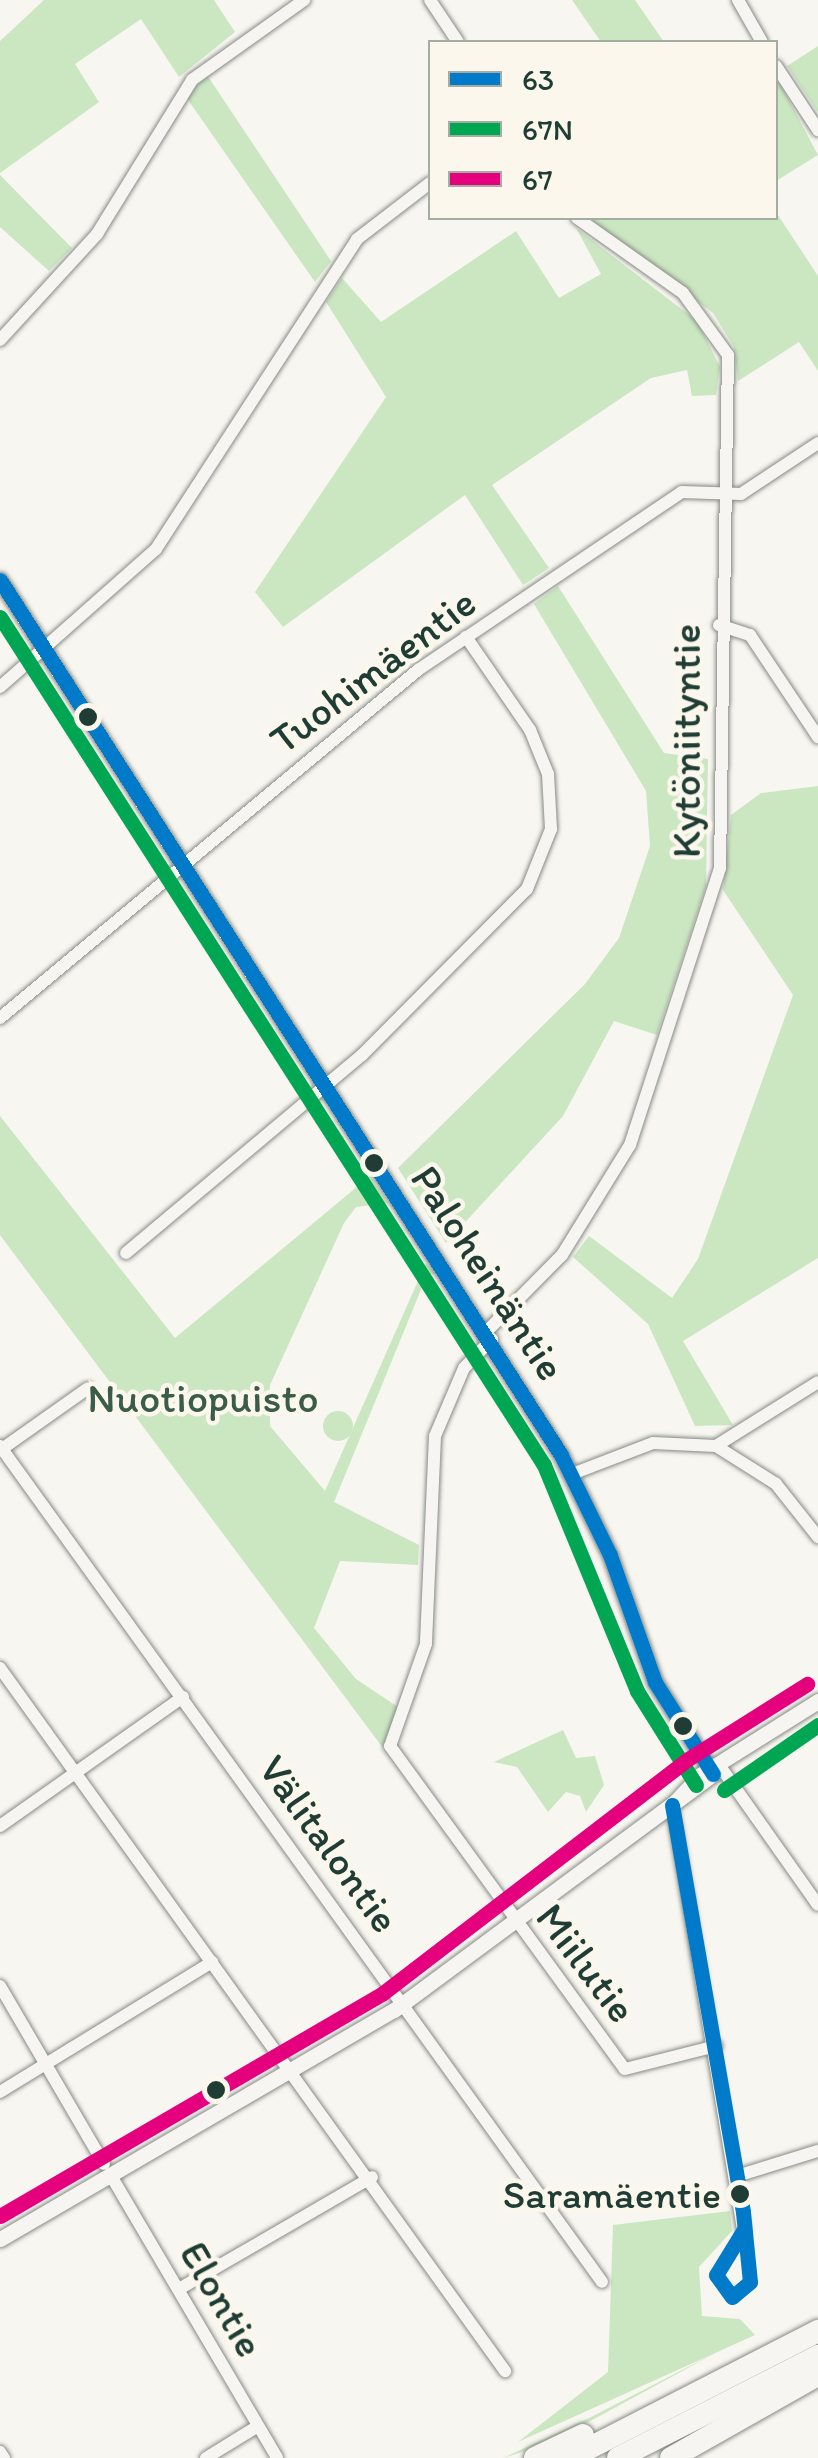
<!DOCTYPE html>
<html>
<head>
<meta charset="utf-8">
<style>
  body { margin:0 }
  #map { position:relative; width:818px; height:2458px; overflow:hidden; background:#f8f6f0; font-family:Itim,sans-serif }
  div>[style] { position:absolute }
  .green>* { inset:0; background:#cbe7c1 }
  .round { border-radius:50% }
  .roads { filter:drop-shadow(0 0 2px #868b86) drop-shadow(0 0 2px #868b86) }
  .minor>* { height:12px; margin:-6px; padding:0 6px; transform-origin:6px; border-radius:6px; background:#f6f5f1 }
  .tertiary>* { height:15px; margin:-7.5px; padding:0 7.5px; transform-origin:7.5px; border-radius:7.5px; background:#f6f5f1 }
  .motorway>* { height:22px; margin:-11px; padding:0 11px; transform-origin:11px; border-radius:11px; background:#f6f5f1 }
  .bus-1>* { height:15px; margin:-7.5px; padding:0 7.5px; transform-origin:7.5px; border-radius:7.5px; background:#007ac9 }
  .bus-2>* { height:15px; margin:-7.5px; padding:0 7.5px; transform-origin:7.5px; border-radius:7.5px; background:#00a651 }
  .bus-3>* { height:15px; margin:-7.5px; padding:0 7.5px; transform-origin:7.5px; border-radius:7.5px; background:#e5007d }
  .dots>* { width:28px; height:28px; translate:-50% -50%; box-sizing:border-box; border:5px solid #fbf7ec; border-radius:50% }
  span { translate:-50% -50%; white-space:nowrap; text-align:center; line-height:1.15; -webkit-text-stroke:9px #fbf7ec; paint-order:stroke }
  .bus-label { font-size:40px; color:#1f3d34 }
  .right { translate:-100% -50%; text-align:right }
  .street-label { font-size:42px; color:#1f3d34 }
  .park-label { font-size:42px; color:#3a5c49 }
  .legend { position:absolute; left:428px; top:40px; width:350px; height:180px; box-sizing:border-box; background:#fbf7ec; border:2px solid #a3ada2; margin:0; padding:12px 18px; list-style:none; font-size:30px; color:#1f3d34 }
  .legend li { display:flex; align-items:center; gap:20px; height:50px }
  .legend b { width:50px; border:2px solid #a3ada2 }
</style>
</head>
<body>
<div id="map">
  <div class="green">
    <div style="clip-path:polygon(44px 0,214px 0,235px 32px,179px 77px,141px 19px,75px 64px,99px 102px,0 173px,0 41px)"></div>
    <div style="clip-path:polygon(572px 0,635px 0,664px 42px,601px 42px)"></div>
    <div style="clip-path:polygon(818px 46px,818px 112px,787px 66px)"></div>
    <div style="clip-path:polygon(207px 75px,331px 261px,315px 282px,186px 97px)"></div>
    <div style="clip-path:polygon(776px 76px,818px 155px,776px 181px)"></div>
    <div style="clip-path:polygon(0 175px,72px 248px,49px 271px,0 227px)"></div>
    <div style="clip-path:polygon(776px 212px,818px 276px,818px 371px,799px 342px,738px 381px,734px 347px,713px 313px,589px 218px)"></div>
    <div style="clip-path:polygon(576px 228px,697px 321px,720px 367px,716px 395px,692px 396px,687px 370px,651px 378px,492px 485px,549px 568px,523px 585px,465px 495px,283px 627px,255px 592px,386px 397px,326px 302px,342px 278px,381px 322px,516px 231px,559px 298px,601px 274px)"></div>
    <div style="clip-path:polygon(558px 586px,664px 753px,708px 759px,706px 886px,657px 1035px,614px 1021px,563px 1116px,446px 1243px,398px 1168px,585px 984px,619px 938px,650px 846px,646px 791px,534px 604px)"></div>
    <div style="clip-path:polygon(818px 786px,818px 1258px,683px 1341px,733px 1425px,695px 1426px,648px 1324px,573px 1257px,589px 1236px,672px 1298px,698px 1259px,793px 995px,723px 890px,731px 815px,761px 793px)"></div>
    <div style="clip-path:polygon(0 1116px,175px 1338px,370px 1176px,388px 1203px,356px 1207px,344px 1223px,270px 1385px,270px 1426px,325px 1491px,426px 1263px,436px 1274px,427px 1275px,334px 1502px,419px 1545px,418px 1565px,340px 1561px,314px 1628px,356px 1679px,398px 1707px,383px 1748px,0 1235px)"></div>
    <div class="round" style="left:323px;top:1411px;width:30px;height:30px"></div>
    <div style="clip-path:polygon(563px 1730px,576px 1758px,595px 1756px,604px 1785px,586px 1812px,580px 1796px,566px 1792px,548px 1812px,517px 1767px,494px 1762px)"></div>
    <div style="clip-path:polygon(730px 2211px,732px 2231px,699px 2267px,702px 2316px,740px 2319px,755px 2335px,518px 2442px,608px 2372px,613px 2225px)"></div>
    <div style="clip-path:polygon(721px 2350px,550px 2443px,503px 2458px,591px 2417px)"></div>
  </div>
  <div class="roads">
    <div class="minor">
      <div style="left:430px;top:0;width:50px;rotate:56.3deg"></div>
      <div style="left:738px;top:0;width:48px;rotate:60.3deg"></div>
      <div style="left:776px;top:66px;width:77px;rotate:56.7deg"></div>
      <div style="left:0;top:340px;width:144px;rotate:-47.5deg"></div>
      <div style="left:97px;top:234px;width:181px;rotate:-58.3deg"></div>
      <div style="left:192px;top:80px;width:138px;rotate:-35.5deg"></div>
      <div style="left:719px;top:625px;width:33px;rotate:18deg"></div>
      <div style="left:750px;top:635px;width:123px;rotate:56.3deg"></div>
      <div style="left:0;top:687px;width:208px;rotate:-41.5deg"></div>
      <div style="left:156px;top:549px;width:369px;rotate:-57deg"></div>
      <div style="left:357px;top:239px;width:92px;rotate:-37.5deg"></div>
      <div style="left:0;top:1018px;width:544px;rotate:-39.78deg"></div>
      <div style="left:418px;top:670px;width:318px;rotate:-34deg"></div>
      <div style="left:682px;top:492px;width:59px;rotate:1.9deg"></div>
      <div style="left:741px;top:494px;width:92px;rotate:-33.5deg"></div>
      <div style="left:126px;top:1253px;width:308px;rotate:-40deg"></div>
      <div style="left:362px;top:1055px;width:234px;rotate:-45.2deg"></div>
      <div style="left:527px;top:889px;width:65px;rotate:-68.2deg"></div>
      <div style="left:551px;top:829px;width:55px;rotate:-93.1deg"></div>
      <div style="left:548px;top:774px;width:48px;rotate:-112.2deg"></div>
      <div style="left:530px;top:730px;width:113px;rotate:-124.5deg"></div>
      <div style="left:487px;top:1331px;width:107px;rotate:-45.4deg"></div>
      <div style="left:562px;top:1255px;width:129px;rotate:-58.3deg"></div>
      <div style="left:630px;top:1145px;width:291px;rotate:-72deg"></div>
      <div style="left:720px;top:868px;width:513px;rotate:-89.11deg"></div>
      <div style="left:728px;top:355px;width:77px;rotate:-126deg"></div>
      <div style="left:683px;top:293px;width:130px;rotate:-144.7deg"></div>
      <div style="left:492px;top:1339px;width:40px;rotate:134deg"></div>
      <div style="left:464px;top:1368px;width:74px;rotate:113.1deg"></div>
      <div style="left:435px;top:1436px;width:208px;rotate:92.5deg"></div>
      <div style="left:426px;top:1644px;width:108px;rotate:109.4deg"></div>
      <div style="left:390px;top:1746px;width:399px;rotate:54deg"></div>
      <div style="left:625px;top:2069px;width:94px;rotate:-14.2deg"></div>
      <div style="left:0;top:1446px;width:1030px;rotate:54.24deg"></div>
      <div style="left:716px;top:1446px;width:120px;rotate:-32.1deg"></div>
      <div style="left:2px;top:1449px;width:105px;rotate:-35.3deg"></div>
      <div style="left:572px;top:1474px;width:87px;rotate:-20.9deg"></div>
      <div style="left:653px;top:1443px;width:63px;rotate:2.7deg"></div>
      <div style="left:716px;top:1446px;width:71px;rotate:32.3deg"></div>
      <div style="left:776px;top:1484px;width:68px;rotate:51.6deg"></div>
      <div style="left:0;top:1668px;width:866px;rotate:54.31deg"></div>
      <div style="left:722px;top:1769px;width:166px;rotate:54.8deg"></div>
      <div style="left:672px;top:1805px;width:432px;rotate:80.5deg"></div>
      <div style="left:0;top:1826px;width:224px;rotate:-35.2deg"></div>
      <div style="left:0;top:1986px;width:206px;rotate:59.7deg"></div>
      <div style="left:0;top:2092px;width:249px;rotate:-31.5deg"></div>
      <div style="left:110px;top:2174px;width:329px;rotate:59.5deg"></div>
      <div style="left:737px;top:2176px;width:85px;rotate:-17.2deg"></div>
      <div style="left:179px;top:2289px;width:223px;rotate:-30.1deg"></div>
      <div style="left:0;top:2452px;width:7px;rotate:56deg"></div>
      <div style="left:206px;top:2458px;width:61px;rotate:-31.6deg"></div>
    </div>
    <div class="tertiary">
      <div style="left:0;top:580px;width:1039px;rotate:57.33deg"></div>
      <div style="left:561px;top:1455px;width:111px;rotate:63.9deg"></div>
      <div style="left:610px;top:1555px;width:135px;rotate:70.5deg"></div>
      <div style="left:655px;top:1682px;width:109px;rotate:57.8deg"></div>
      <div style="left:672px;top:1805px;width:41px;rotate:-47deg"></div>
      <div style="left:700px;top:1775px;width:139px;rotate:-32.1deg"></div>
      <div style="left:0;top:2239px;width:456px;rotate:-30.2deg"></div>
      <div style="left:394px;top:2010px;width:397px;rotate:-36.5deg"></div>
    </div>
    <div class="motorway">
      <div style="left:535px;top:2458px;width:53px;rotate:-25.6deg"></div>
      <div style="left:570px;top:2458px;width:279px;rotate:-27.1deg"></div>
      <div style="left:618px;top:2458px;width:225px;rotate:-27deg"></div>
      <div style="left:671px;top:2458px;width:169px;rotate:-29.5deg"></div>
    </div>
  </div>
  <div class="bus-1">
    <div style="left:0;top:580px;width:1039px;rotate:57.33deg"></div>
    <div style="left:561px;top:1455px;width:111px;rotate:63.9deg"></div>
    <div style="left:610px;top:1555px;width:135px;rotate:70.5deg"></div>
    <div style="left:655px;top:1682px;width:109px;rotate:57.8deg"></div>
    <div style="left:672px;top:1805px;width:413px;rotate:80.1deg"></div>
    <div style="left:743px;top:2212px;width:70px;rotate:84.3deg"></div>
    <div style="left:750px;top:2282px;width:23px;rotate:140deg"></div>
    <div style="left:732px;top:2297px;width:27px;rotate:-126deg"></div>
    <div style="left:716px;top:2275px;width:52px;rotate:-58.5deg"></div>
  </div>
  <div class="bus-2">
    <div style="left:0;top:617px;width:1007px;rotate:57.32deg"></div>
    <div style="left:544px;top:1465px;width:244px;rotate:67.6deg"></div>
    <div style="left:637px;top:1691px;width:111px;rotate:57.9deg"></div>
    <div style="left:724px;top:1790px;width:114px;rotate:-34.7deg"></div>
  </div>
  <div class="bus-3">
    <div style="left:0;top:2216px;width:443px;rotate:-30.2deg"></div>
    <div style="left:383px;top:1993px;width:384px;rotate:-37.5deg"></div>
    <div style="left:688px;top:1759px;width:141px;rotate:-32.2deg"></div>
  </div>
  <div class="dots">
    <div style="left:88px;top:717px;background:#1f3d34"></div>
    <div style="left:374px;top:1163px;background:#1f3d34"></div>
    <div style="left:683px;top:1726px;background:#1f3d34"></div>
    <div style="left:216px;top:2090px;background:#1f3d34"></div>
    <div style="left:740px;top:2194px;background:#1f3d34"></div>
  </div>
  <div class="bus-label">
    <span class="right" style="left:721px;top:2194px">Saramäentie</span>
  </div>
  <div class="street-label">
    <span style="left:373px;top:671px;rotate:-37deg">Tuohimäentie</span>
    <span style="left:686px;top:741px;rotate:-90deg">Kytöniityntie</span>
    <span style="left:488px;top:1273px;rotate:57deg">Paloheinäntie</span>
    <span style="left:329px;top:1844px;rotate:54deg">Välitalontie</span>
    <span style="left:586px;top:1963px;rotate:53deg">Miilutie</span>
    <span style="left:222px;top:2299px;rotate:60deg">Elontie</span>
  </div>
  <div class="park-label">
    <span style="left:203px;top:1398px">Nuotiopuisto</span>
  </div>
  <ul class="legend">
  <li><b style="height:12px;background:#007ac9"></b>63</li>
  <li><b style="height:12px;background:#00a651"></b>67N</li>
  <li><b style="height:12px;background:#e5007d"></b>67</li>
  </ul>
</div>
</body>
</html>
